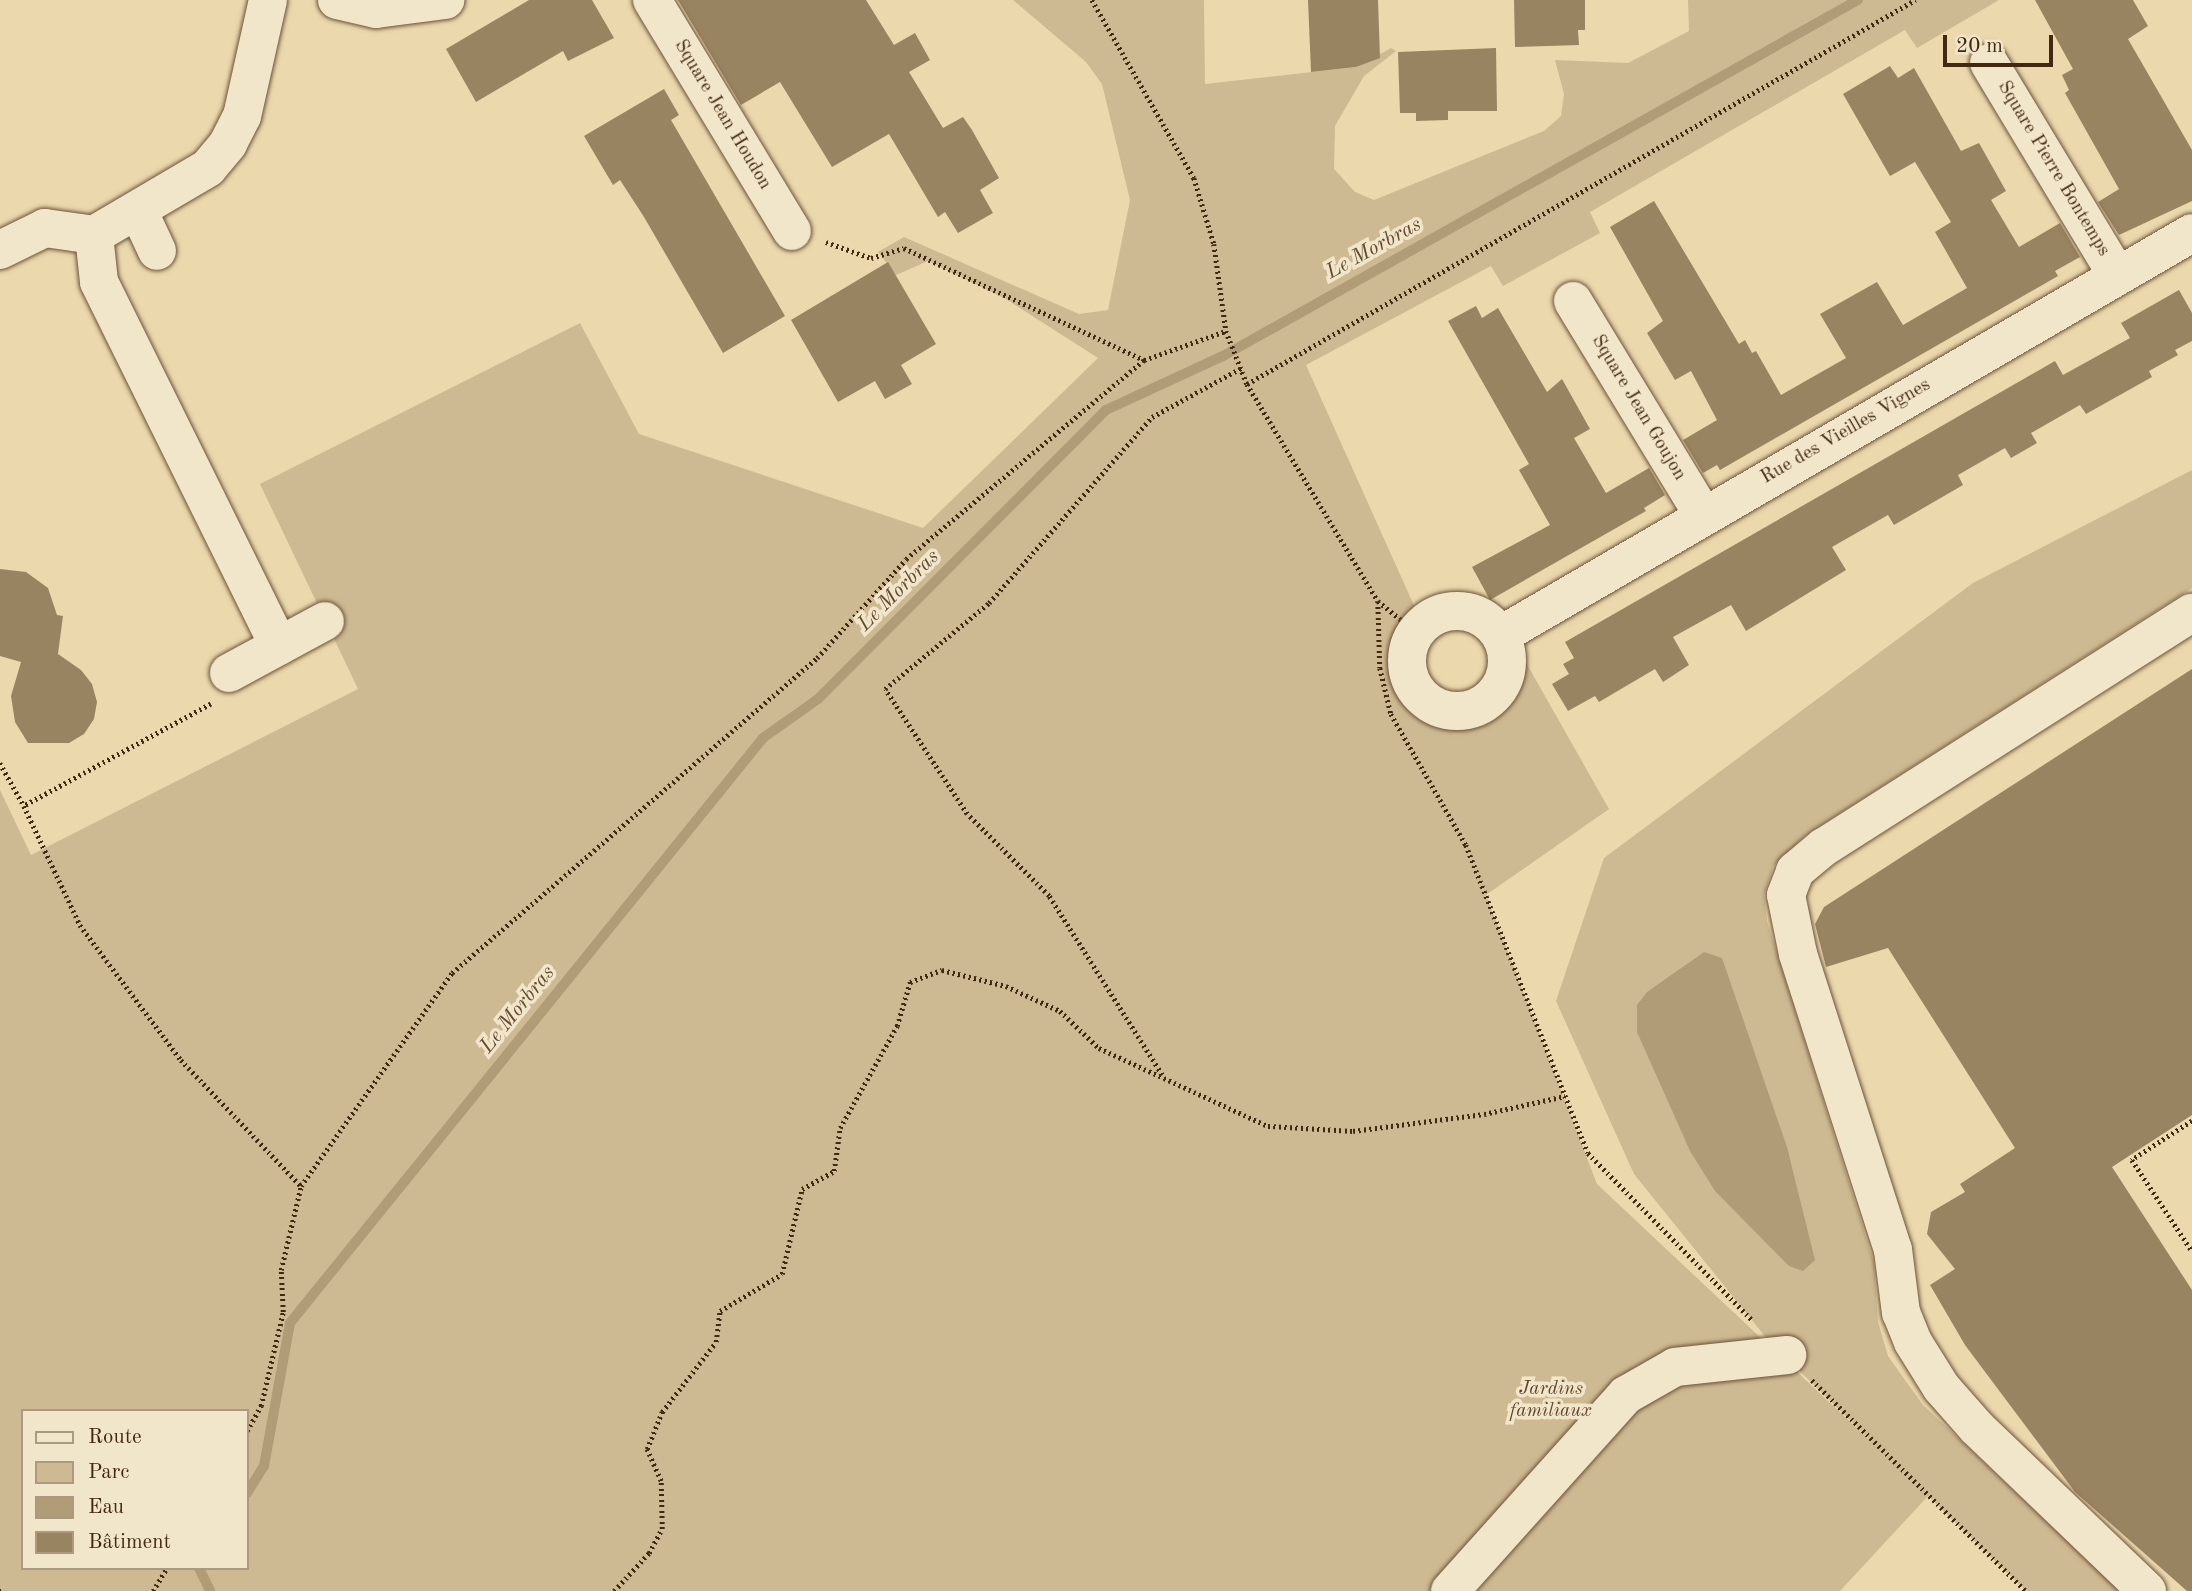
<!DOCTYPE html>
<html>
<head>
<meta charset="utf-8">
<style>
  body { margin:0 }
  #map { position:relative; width:2192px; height:1591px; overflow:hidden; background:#ebd8ad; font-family:"Old Standard TT",serif }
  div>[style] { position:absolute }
  .green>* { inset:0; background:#ceba92 }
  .water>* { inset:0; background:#b19c78 }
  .stream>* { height:10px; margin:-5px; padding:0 5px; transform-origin:5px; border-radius:5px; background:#b19c78 }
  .building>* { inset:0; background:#998462 }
  .path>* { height:4.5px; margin-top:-2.25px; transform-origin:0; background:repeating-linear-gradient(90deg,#402811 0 2px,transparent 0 5.5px) }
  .roads { filter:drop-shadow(0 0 2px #6b5438) drop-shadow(0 0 2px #6b5438) }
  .minor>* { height:38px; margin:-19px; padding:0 19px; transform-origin:19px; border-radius:19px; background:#f2e6ca }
  .minor>.ring { margin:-19px; padding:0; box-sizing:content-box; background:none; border:38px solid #f2e6ca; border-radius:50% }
  span { translate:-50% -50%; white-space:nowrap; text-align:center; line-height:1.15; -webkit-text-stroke:7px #f2e6ca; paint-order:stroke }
  .street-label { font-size:19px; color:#402811 }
  .park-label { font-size:19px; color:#5c452b; font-style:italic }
  .water-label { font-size:21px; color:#624b30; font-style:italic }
  .legend { position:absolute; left:21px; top:1409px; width:228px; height:161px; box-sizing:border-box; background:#f2e6ca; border:2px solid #ab9a80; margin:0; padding:9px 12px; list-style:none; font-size:21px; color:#402811 }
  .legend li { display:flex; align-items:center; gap:14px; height:35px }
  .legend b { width:35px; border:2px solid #ab9a80 }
  .scale { position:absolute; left:1943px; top:35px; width:110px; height:32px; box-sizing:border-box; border:4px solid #402811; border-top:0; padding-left:9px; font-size:21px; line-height:24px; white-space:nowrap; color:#402811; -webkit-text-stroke:5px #f2e6ca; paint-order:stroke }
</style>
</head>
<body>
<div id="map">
  <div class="green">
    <div style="clip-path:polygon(evenodd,1013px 0,1204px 0,1205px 84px,1357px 67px,1391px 48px,1396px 51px,1364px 76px,1335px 126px,1334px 169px,1355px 192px,1374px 200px,1544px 131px,1561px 116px,1564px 94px,1555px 60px,1628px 63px,1689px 31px,1688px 0,1999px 0,1917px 48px,1905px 30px,1590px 212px,1600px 233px,1503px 286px,1491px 266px,1306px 365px,1416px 610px,1402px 625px,1391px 650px,1392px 676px,1401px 697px,1431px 725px,1451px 730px,1480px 726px,1512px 701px,1522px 684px,1524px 659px,1609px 809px,1486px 895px,1597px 1184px,1878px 1448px,1768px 1340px,1634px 1174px,1556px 1001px,1604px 858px,1973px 583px,2192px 470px,2192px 588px,1807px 834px,1773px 866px,1764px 895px,1767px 921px,1874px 1263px,1878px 1322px,1888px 1356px,1923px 1405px,2120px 1591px,2026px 1591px,1928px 1496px,1840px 1591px,0 1591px,0 790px,31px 855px,358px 689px,260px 484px,580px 323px,639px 434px,923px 528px,1098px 358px,1006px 299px,928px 261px,896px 275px,878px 252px,904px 237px,1079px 314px,1108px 310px,1130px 200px,1102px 84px,1086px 62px,1013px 0,23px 1411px,247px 1411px,247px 1568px,23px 1568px,23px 1411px)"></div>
  </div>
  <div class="water">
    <div style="clip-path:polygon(1704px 952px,1722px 958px,1787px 1147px,1815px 1260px,1803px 1271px,1789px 1266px,1715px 1191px,1690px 1151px,1637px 1032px,1637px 1005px,1647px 992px)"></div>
  </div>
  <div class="stream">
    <div style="left:247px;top:1493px;width:32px;rotate:-58deg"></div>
    <div style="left:264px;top:1466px;width:145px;rotate:-79.7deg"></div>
    <div style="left:290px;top:1323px;width:752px;rotate:-51.04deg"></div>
    <div style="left:763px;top:738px;width:67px;rotate:-35.3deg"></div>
    <div style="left:818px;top:699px;width:408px;rotate:-45.1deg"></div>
    <div style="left:1106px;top:410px;width:129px;rotate:-24.8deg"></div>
    <div style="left:1223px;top:356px;width:728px;rotate:-29.28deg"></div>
    <div style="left:199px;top:1568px;width:25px;rotate:64deg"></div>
  </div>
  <div class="building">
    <div style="clip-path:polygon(529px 0,592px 0,614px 38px,568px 61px,563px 51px,476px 102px,446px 49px)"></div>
    <div style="clip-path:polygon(678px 0,866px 0,894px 45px,915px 33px,930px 60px,909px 72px,943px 128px,963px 117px,972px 130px,999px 178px,980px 190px,993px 213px,958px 233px,945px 212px,938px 217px,889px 134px,832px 167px,780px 82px,741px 105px)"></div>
    <div style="clip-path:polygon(1308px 0,1378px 0,1380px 58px,1356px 67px,1311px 72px)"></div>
    <div style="clip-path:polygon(1514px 0,1585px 0,1585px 30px,1578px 30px,1579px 45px,1515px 47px)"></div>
    <div style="clip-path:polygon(2035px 0,2133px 0,2148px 26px,2128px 39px,2192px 150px,2192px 201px,2119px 235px,2098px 202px,2119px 189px,2065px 93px,2069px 90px,2062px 75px,2073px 69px)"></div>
    <div style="clip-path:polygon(1496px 48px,1497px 111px,1448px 111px,1448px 120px,1416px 121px,1416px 113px,1400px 113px,1398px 52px)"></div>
    <div style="clip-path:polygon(1890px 66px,1898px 78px,1914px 68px,1961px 151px,1979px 143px,2006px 191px,1991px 200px,2019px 247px,2060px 223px,2080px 257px,2055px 271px,2058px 276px,1720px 470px,1717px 465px,1703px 473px,1683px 440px,1717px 420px,1691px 371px,1675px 380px,1647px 333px,1663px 321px,1610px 227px,1654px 201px,1739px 344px,1745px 340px,1752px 353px,1756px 351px,1781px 395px,1846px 358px,1820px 314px,1877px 282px,1903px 325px,1967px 288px,1935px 232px,1951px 222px,1915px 162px,1890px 176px,1843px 94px)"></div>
    <div style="clip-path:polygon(664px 89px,679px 115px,671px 120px,785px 316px,723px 353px,644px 217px,620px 180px,613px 185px,584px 136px)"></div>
    <div style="clip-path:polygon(888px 262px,936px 344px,901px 365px,912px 384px,885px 399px,875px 381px,838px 402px,791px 320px)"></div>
    <div style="clip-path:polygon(2179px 290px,2192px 313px,2192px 341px,2175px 350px,2178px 355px,2149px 371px,2152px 377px,2086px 414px,2080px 405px,2031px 433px,2037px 443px,2011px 458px,2005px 448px,1958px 475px,1963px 485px,1894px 525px,1888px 515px,1832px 547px,1846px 570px,1746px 631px,1731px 605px,1673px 637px,1689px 665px,1663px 682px,1655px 669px,1599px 702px,1595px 696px,1568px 711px,1552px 684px,1569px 674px,1563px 664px,1574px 658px,1565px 642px,2055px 361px,2063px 375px,2130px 338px,2121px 323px)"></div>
    <div style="clip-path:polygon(1476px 306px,1482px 318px,1498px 308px,1547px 392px,1562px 379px,1590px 429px,1574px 438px,1606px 493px,1649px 468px,1665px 495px,1644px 508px,1646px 511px,1490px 600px,1472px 567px,1550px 525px,1519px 470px,1529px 464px,1448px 321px)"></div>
    <div style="clip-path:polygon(0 569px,26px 572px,48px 588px,57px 615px,63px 616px,58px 654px,81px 670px,92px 684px,97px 702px,94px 719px,84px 734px,69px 743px,28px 743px,15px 722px,11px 696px,21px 662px,0 656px)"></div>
    <div style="clip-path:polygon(2192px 669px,2192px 1115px,2112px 1167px,2192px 1290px,2192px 1591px,2187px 1591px,2075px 1492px,1965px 1345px,1930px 1285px,1955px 1269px,1927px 1234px,1931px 1212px,1965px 1192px,1960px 1184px,2015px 1148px,1888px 948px,1826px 967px,1815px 924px,1824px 907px)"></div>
  </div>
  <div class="path">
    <div style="left:1092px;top:0;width:205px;rotate:60.2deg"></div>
    <div style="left:1194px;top:178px;width:69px;rotate:73.1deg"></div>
    <div style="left:1214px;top:244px;width:88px;rotate:82.1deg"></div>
    <div style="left:1226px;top:331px;width:57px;rotate:68.4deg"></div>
    <div style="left:1247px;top:384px;width:253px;rotate:58.9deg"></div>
    <div style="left:1378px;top:601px;width:49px;rotate:39.2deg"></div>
    <div style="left:826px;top:242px;width:48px;rotate:19.6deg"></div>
    <div style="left:871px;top:258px;width:34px;rotate:-17deg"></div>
    <div style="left:904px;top:248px;width:265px;rotate:25deg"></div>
    <div style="left:1144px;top:360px;width:87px;rotate:-19.5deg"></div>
    <div style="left:1247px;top:384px;width:771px;rotate:-29.89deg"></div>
    <div style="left:1378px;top:601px;width:67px;rotate:88.3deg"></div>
    <div style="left:1380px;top:668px;width:47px;rotate:76.6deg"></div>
    <div style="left:1391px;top:714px;width:151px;rotate:60.2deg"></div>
    <div style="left:1466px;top:845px;width:331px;rotate:68.4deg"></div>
    <div style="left:1588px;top:1153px;width:234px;rotate:45.5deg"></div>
    <div style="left:211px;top:704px;width:213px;rotate:151.4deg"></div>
    <div style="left:24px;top:806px;width:132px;rotate:64.8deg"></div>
    <div style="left:80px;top:925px;width:169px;rotate:53.2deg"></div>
    <div style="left:181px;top:1060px;width:174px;rotate:46.4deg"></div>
    <div style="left:301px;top:1186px;width:261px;rotate:-54.7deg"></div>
    <div style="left:452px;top:973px;width:482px;rotate:-40.8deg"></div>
    <div style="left:817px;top:658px;width:133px;rotate:-48deg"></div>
    <div style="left:906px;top:559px;width:310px;rotate:-39.9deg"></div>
    <div style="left:0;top:763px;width:49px;rotate:60.8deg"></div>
    <div style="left:1162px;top:1075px;width:212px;rotate:-122.3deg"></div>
    <div style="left:1049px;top:896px;width:116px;rotate:-135deg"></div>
    <div style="left:967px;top:814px;width:149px;rotate:-123.3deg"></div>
    <div style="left:885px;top:689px;width:135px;rotate:-39.6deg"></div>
    <div style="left:989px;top:603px;width:247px;rotate:-48.8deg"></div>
    <div style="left:1152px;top:417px;width:102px;rotate:-28.8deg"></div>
    <div style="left:2192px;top:1121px;width:72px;rotate:147deg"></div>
    <div style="left:2132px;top:1160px;width:109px;rotate:56.6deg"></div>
    <div style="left:1812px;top:1380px;width:301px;rotate:44.6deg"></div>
    <div style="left:247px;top:1431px;width:29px;rotate:-61deg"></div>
    <div style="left:261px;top:1406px;width:97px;rotate:-76.8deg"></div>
    <div style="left:283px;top:1312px;width:42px;rotate:-92.7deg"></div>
    <div style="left:281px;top:1270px;width:86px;rotate:-76.6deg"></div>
    <div style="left:0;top:1591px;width:1px"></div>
    <div style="left:153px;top:1591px;width:27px;rotate:-59deg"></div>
    <div style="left:614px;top:1591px;width:52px;rotate:-47.4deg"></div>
    <div style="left:649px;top:1553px;width:27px;rotate:-62deg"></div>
    <div style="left:662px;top:1529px;width:48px;rotate:-91.2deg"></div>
    <div style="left:661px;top:1481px;width:35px;rotate:-114deg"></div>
    <div style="left:647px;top:1449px;width:40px;rotate:-68deg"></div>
    <div style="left:662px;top:1412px;width:88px;rotate:-52.4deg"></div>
    <div style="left:716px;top:1342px;width:31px;rotate:-83deg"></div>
    <div style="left:720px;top:1311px;width:72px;rotate:-30.8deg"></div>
    <div style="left:782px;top:1274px;width:87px;rotate:-76.8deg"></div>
    <div style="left:802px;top:1189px;width:37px;rotate:-29deg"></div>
    <div style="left:834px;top:1171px;width:43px;rotate:-82.1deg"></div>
    <div style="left:840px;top:1128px;width:117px;rotate:-60.8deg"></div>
    <div style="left:897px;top:1026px;width:46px;rotate:-73.5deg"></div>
    <div style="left:910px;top:982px;width:34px;rotate:-21deg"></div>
    <div style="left:942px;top:970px;width:66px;rotate:14deg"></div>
    <div style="left:1006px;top:986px;width:60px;rotate:24.8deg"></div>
    <div style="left:1060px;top:1011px;width:54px;rotate:43.5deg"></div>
    <div style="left:1099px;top:1048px;width:186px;rotate:24.8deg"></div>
    <div style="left:1268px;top:1126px;width:85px;rotate:3.4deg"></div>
    <div style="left:1353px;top:1131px;width:132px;rotate:-7.4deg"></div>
    <div style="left:1484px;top:1114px;width:83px;rotate:-12.5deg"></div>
  </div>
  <div class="roads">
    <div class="minor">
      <div style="left:268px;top:0;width:119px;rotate:102.6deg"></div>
      <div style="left:242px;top:116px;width:31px;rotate:117deg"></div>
      <div style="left:228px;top:144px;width:31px;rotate:130deg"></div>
      <div style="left:208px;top:168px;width:132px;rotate:149.6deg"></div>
      <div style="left:94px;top:235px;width:47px;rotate:83.9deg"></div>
      <div style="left:99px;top:282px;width:406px;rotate:63.7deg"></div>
      <div style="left:337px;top:0;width:40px;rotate:13deg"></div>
      <div style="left:376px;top:9px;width:70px;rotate:-7.4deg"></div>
      <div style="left:652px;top:0;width:270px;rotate:58.8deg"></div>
      <div style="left:1989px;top:63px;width:248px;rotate:58.9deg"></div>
      <div style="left:138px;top:210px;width:45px;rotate:65.1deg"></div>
      <div style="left:0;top:250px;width:50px;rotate:-26.1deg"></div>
      <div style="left:45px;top:228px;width:49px;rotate:8.1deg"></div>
      <div style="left:1573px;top:301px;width:250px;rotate:58.7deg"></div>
      <div class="ring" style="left:1407px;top:611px;width:62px;height:62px"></div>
      <div style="left:1501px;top:635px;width:799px;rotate:-30.19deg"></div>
      <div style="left:229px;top:673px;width:109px;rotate:-28.4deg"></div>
      <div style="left:1450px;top:1591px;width:263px;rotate:-48.1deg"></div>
      <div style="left:1626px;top:1395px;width:56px;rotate:-29.7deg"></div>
      <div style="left:1675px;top:1367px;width:113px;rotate:-6.1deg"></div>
      <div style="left:2147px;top:1591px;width:236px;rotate:-136.2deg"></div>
      <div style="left:1977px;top:1428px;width:55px;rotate:-131.3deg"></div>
      <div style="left:1941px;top:1387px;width:53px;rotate:-121.9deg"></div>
      <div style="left:1913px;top:1342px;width:31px;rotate:-112deg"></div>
      <div style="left:1901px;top:1313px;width:64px;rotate:-97.2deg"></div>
      <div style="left:1893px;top:1250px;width:311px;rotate:-107.8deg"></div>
      <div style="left:1798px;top:954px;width:60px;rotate:-101.5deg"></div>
      <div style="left:1786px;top:895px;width:26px;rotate:-69deg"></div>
      <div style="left:1795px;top:871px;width:38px;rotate:-40deg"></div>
      <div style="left:1824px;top:847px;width:436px;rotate:-32.5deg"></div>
    </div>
  </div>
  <div class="street-label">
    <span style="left:722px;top:115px;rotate:59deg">Square Jean Houdon</span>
    <span style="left:2053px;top:169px;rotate:59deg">Square Pierre Bontemps</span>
    <span style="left:1638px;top:408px;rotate:59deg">Square Jean Goujon</span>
    <span style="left:1846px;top:432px;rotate:-30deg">Rue des Vieilles Vignes</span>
  </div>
  <div class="park-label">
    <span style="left:1551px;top:1401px">Jardins<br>familiaux</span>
  </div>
  <div class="water-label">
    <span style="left:1374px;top:249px;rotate:-29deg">Le Morbras</span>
    <span style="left:899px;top:591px;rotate:-45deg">Le Morbras</span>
    <span style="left:518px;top:1010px;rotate:-51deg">Le Morbras</span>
  </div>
  <ul class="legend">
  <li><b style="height:9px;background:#f2e6ca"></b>Route</li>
  <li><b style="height:19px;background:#ceba92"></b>Parc</li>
  <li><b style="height:19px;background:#b19c78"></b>Eau</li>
  <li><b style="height:19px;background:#998462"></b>Bâtiment</li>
  </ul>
  <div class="scale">20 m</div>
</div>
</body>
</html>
